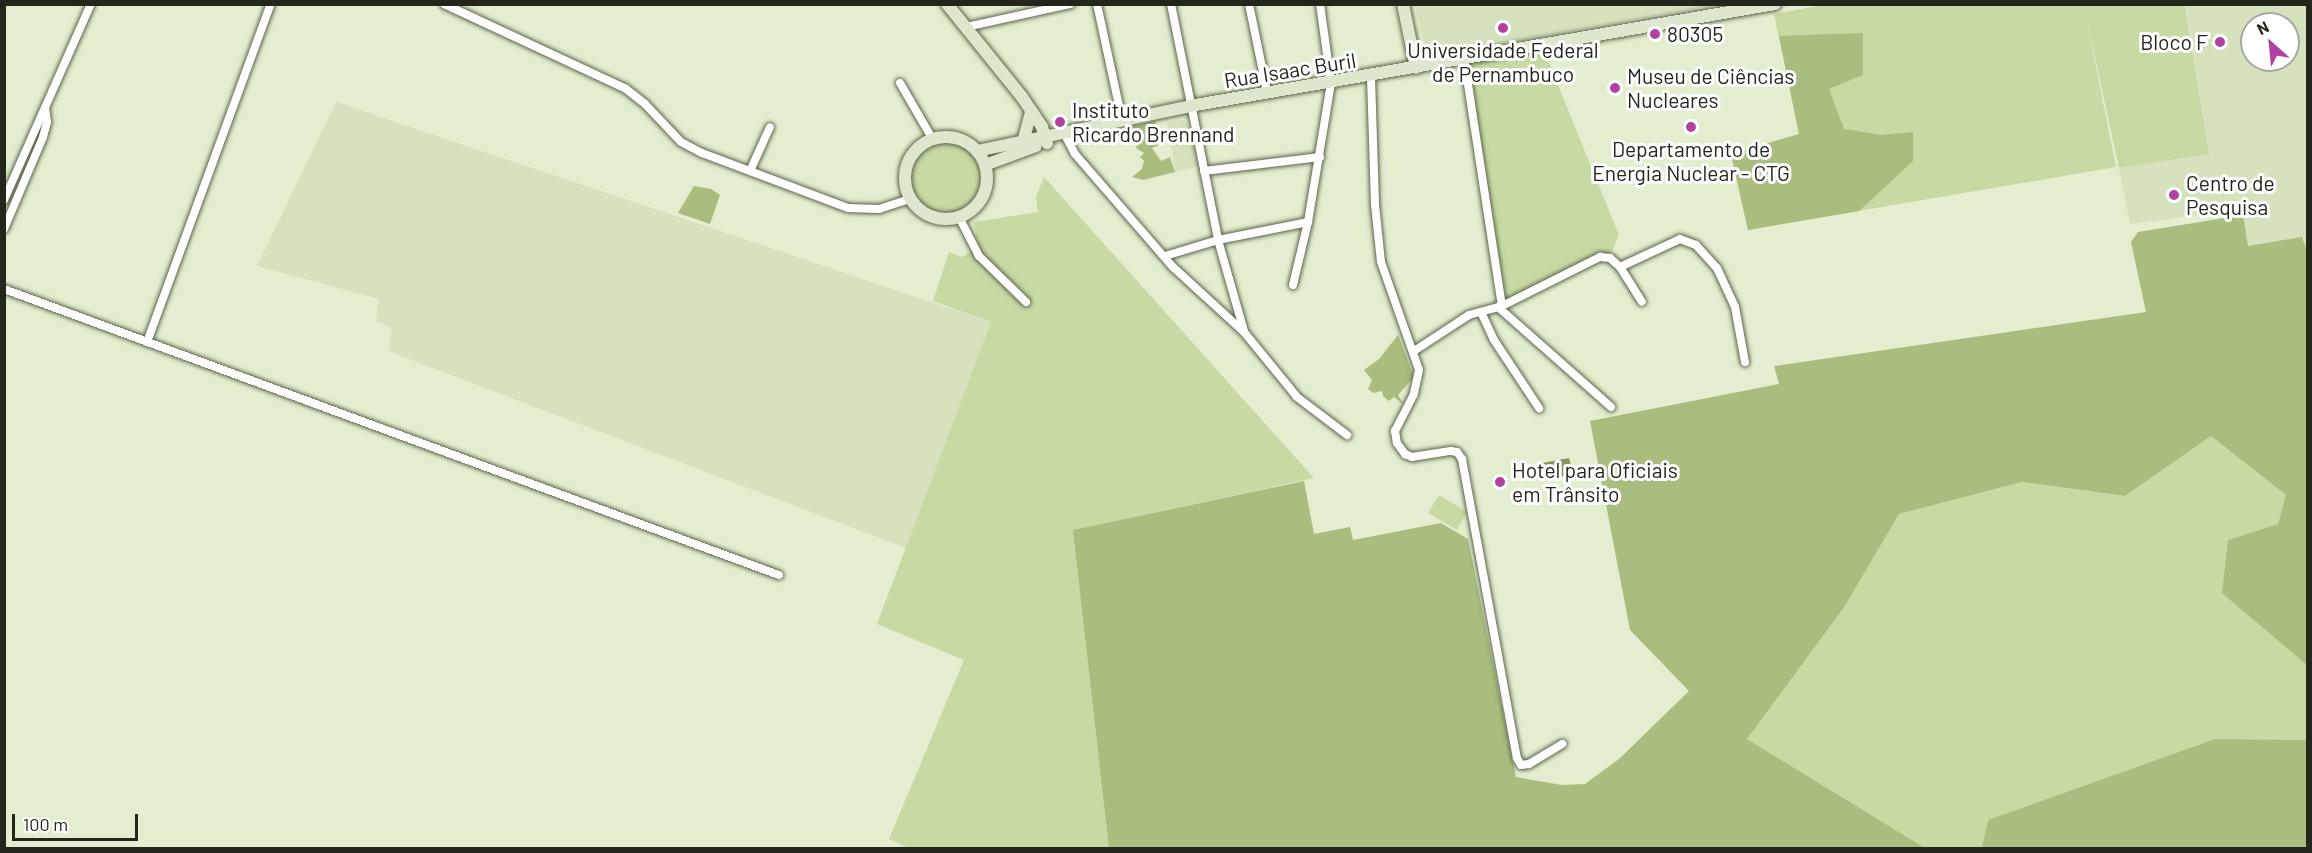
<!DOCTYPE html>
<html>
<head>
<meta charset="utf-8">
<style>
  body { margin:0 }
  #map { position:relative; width:2312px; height:853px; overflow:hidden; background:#e3eed0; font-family:Barlow,sans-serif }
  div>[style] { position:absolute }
  .built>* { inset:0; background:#d5e2bd }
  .green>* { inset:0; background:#c7daa3 }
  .round { border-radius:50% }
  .forest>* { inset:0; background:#a8bd7e }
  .water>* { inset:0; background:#83975a }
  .roads { filter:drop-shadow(0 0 2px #5c654b) drop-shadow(0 0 2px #5c654b) }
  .street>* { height:8px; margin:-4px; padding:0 4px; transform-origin:4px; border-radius:4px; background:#fff }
  .secondary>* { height:12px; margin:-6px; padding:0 6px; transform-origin:6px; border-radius:6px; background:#dee6cd }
  .secondary>.ring { margin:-6px; padding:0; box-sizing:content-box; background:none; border:12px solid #dee6cd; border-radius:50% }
  .dots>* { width:16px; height:16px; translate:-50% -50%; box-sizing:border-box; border:3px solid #fff; border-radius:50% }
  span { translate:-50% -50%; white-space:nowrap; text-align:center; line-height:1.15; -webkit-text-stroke:6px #fff; paint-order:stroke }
  .poi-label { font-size:21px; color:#22261b }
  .left { translate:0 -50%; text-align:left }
  .right { translate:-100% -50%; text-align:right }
  .street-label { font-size:21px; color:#22261b }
  .frame { position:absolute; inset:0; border:6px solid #22261b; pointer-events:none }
  .north { position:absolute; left:2240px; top:12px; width:60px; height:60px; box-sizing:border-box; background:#fff; border:2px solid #a7a8a4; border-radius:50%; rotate:333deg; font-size:16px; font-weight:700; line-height:24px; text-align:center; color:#22261b }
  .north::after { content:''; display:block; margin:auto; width:21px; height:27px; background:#b042a1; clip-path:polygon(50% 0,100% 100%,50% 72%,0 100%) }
  .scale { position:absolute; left:12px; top:814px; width:126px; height:27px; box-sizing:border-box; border:3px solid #22261b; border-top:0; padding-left:8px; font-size:18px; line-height:21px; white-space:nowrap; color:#22261b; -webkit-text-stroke:4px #fff; paint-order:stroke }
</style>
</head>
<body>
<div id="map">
  <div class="built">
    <div style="clip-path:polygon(1415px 5px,1415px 4px,1717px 5px,1435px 55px,1426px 51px)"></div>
    <div style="clip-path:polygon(evenodd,2186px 5px,2307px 5px,2307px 258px,2230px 273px,2220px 213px,2130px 224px,2119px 168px,2209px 154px,2186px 5px,2252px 24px,2288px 24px,2288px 60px,2252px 60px,2252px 24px)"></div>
    <div style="clip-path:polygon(336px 102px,991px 322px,906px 548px,388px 351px,392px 328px,376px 321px,379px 299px,257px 266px)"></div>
    <div style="clip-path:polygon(1184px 120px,1191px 128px,1200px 166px,1175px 172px,1167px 123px)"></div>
  </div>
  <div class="green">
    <div style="clip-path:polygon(1829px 4px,2185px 5px,2209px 154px,2119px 168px,2086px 16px,2116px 167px,1748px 230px,1731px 154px,1799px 134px,1774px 14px)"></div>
    <div style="clip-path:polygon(1520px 49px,1547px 58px,1619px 235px,1609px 258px,1516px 303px,1503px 296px,1464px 58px)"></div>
    <div class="round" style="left:911px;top:143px;width:70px;height:70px"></div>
    <div style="clip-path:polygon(1044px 177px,1314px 478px,1075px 530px,1112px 848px,908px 848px,889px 839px,964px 660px,877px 624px,991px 322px,933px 301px,949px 252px,962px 257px,978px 248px,974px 222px,1038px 212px,1036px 197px)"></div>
    <div style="clip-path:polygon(2211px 436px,2286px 495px,2278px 524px,2228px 540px,2307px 665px,2307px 740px,2215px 739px,1988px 820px,1982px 848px,1925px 848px,1747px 739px,1845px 606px,1899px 514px,2022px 482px,2125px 496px)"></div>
    <div style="clip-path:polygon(1439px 495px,1467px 512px,1457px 530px,1428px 513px)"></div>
  </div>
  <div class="forest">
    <div style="clip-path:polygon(1863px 33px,1863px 75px,1829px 89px,1844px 129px,1881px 135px,1913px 132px,1913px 161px,1859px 211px,1748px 230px,1731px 154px,1799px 134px,1779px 36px)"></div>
    <div style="clip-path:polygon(1155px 121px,1159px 135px,1156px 139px,1158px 146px,1152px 148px,1161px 161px,1170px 157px,1175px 172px,1143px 180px,1132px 177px,1142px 169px,1144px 161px,1140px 157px,1144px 153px,1136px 148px,1138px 143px,1130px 129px,1133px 126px)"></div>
    <div style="clip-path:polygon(694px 186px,711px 189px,720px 195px,710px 224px,678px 213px)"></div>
    <div style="clip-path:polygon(2243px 215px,2248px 246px,2302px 237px,2307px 252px,2307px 665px,2222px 593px,2228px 540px,2278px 524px,2286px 495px,2211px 436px,2125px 496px,2022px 482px,1899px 514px,1845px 606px,1747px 739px,1925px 848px,1109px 848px,1073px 530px,1304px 481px,1314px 534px,1350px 527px,1353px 540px,1441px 523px,1468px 539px,1516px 777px,1562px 785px,1585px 784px,1619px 759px,1689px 691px,1630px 630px,1590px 421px,1779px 384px,1774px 366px,2146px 312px,2131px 242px,2138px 232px)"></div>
    <div style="clip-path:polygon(1398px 335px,1414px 377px,1398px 395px,1404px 405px,1394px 397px,1389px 401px,1383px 396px,1382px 391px,1373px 393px,1368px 389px,1372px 380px,1364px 370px,1379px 359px)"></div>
    <div style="clip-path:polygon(2215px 739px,2307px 740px,2307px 848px,1982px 848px,1988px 820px)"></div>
  </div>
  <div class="water">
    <div style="clip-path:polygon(1569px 458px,1573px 474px,1540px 481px,1537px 464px)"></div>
  </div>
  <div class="roads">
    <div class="street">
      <div style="left:444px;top:4px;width:201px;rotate:25deg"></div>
      <div style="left:626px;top:89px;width:24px;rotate:38deg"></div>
      <div style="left:645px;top:104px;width:52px;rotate:46.5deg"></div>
      <div style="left:681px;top:142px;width:24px;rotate:28deg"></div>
      <div style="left:702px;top:153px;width:156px;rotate:20.6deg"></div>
      <div style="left:848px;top:208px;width:31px;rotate:2deg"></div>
      <div style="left:879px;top:209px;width:33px;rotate:-18deg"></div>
      <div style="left:1097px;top:4px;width:119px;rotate:77.8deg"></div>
      <div style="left:1171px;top:4px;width:241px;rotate:78.7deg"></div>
      <div style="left:1218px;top:240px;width:95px;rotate:74.1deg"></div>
      <div style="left:1249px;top:4px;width:90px;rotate:78.4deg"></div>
      <div style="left:966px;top:27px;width:107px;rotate:-12.4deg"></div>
      <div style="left:1464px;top:58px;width:251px;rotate:81.3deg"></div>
      <div style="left:1371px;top:77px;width:128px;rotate:88.2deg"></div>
      <div style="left:1375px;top:205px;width:57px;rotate:84deg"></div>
      <div style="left:1381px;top:262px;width:114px;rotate:70.6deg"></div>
      <div style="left:1419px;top:370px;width:25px;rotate:102deg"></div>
      <div style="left:1414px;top:394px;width:42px;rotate:117.2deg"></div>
      <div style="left:1395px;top:431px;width:12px;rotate:81deg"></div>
      <div style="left:1397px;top:443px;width:14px;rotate:54deg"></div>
      <div style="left:1405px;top:454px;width:8px;rotate:23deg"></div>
      <div style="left:1412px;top:457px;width:39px;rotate:-9deg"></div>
      <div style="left:1451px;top:451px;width:6px;rotate:9deg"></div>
      <div style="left:1457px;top:452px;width:9px;rotate:54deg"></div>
      <div style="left:1462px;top:459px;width:304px;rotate:79.6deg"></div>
      <div style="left:1517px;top:758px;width:8px;rotate:60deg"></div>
      <div style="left:1521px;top:765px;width:8px;rotate:-7deg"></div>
      <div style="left:1529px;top:764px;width:39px;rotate:-31deg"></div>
      <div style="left:900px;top:83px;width:66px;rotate:59.9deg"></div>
      <div style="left:1065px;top:135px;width:21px;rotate:62deg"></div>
      <div style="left:1075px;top:154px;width:150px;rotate:49.1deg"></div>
      <div style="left:1173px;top:267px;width:96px;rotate:42.5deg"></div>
      <div style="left:1244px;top:332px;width:84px;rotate:50.8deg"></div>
      <div style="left:1297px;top:397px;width:63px;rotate:37.2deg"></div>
      <div style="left:750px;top:171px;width:48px;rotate:-65.6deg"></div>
      <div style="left:1204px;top:171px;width:117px;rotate:-6.9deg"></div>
      <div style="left:4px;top:200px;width:214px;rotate:-66.1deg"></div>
      <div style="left:959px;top:217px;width:44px;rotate:62.9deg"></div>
      <div style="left:979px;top:256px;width:66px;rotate:44.4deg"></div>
      <div style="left:4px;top:229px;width:100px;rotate:-67deg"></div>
      <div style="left:43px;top:137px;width:16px;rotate:-75deg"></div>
      <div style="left:47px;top:122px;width:14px;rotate:-98deg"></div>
      <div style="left:1165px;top:256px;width:55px;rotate:-16.8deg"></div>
      <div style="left:1218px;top:240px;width:92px;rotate:-11.3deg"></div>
      <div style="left:1620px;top:267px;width:41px;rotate:57.8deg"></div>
      <div style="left:1293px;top:285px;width:65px;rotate:-76.6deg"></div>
      <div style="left:1308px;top:222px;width:141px;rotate:-80.6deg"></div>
      <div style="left:1331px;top:83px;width:80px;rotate:-97.9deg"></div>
      <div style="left:4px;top:289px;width:826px;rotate:20.26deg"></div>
      <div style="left:1498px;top:307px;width:151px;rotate:41.5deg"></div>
      <div style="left:1481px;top:312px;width:31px;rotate:65deg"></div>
      <div style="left:1494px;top:340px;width:82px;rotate:56.5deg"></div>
      <div style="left:147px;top:342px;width:360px;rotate:-69.9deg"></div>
      <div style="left:1414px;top:351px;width:66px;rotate:-33.2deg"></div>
      <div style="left:1469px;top:315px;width:34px;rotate:-15deg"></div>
      <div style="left:1502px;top:306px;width:110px;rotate:-26.6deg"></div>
      <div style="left:1600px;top:257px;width:10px;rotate:6deg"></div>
      <div style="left:1610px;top:258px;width:13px;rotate:42deg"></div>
      <div style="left:1620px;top:267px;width:66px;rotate:-25deg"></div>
      <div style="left:1680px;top:239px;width:17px;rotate:21deg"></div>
      <div style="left:1696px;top:245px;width:31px;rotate:48deg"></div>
      <div style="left:1717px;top:268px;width:43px;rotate:65.2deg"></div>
      <div style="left:1735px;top:307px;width:56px;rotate:79.7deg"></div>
    </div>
    <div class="secondary">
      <div style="left:947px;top:4px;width:119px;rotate:51.1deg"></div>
      <div style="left:1022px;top:97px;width:36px;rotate:56deg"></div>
      <div style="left:1042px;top:127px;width:17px;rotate:73deg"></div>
      <div style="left:1403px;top:4px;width:65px;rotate:78.5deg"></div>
      <div class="ring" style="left:905px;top:137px;width:70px;height:70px"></div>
      <div style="left:1023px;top:142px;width:30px;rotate:-75deg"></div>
      <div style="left:977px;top:151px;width:218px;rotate:-11.9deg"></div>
      <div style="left:1190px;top:106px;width:594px;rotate:-9.89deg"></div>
      <div style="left:985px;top:165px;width:54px;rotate:-20.4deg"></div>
    </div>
  </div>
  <div class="dots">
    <div style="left:1503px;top:28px;background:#b042a1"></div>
    <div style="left:1655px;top:34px;background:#b042a1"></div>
    <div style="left:2220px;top:42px;background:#b042a1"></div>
    <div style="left:1615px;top:88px;background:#b042a1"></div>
    <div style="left:1060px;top:122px;background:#b042a1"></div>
    <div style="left:1691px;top:127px;background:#b042a1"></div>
    <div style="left:2174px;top:195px;background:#b042a1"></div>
    <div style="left:1500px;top:482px;background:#b042a1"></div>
  </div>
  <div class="poi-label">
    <span class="left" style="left:1667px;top:34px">80305</span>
    <span class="right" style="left:2208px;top:42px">Bloco F</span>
    <span style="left:1503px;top:62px">Universidade Federal<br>de Pernambuco</span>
    <span class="left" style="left:1627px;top:88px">Museu de Ciências<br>Nucleares</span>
    <span class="left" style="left:1072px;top:122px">Instituto<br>Ricardo Brennand</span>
    <span style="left:1691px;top:161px">Departamento de<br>Energia Nuclear - CTG</span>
    <span class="left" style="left:2186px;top:195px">Centro de<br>Pesquisa</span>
    <span class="left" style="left:1512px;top:482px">Hotel para Oficiais<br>em Trânsito</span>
  </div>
  <div class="street-label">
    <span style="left:1290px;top:70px;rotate:-9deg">Rua Isaac Buril</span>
  </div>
  <div class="frame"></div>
  <div class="north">N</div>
  <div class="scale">100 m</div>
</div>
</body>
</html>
